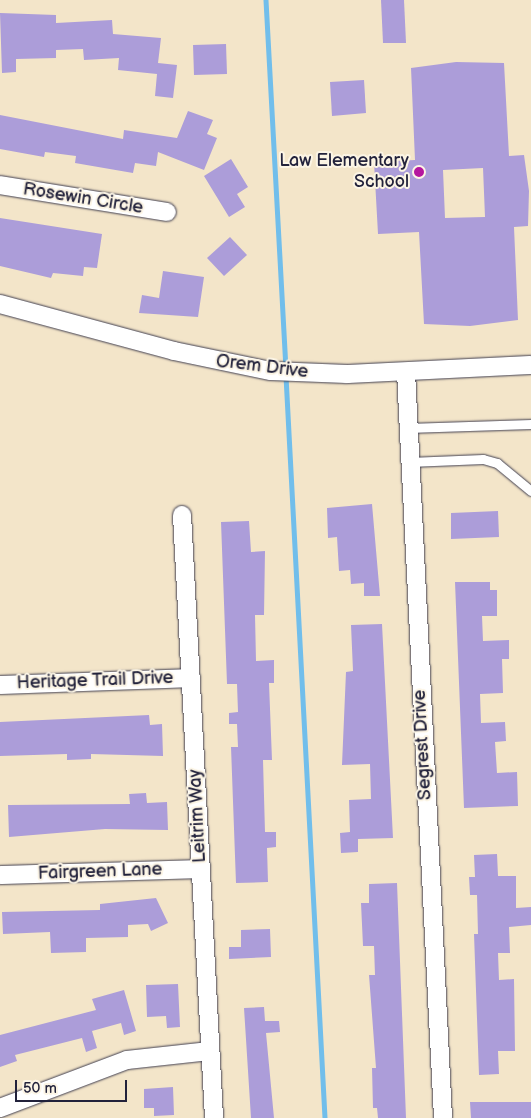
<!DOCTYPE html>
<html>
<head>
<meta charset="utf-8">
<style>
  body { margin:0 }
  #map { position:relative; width:531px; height:1118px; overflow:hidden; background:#f3e5c9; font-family:"Balsamiq Sans",sans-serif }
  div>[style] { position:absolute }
  .stream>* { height:4.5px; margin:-2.25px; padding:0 2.25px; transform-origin:2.25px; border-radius:2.25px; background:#71beeb }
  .building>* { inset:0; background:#ac9dd9 }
  .roads { filter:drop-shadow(0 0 1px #413f50) drop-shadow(0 0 1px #413f50) }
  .service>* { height:9px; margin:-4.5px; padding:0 4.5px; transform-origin:4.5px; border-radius:4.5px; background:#fff }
  .minor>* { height:18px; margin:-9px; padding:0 9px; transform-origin:9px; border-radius:9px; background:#fff }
  .dots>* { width:14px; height:14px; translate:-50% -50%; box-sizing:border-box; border:2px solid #fcf5e5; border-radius:50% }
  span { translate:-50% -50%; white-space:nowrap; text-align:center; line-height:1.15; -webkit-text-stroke:4px #fcf5e5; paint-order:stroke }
  .poi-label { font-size:18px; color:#22223b }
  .right { translate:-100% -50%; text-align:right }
  .street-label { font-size:18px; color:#22223b }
  .scale { position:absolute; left:15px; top:1080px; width:112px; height:22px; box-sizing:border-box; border:2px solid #22223b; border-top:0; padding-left:6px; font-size:15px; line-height:18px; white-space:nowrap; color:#22223b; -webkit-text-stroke:4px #fcf5e5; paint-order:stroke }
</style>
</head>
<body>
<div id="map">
  <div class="stream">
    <div style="left:266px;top:0;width:369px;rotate:86.9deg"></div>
    <div style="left:286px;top:376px;width:743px;rotate:86.99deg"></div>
  </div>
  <div class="building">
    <div style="clip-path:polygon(381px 0,404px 0,406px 43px,383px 43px)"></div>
    <div style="clip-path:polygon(0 13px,56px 15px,56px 23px,112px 20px,113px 34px,161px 38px,158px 63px,177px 65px,173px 98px,155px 96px,157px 74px,118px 70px,119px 58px,84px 60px,83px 49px,56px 50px,56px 58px,16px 59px,16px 72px,2px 73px)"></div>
    <div style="clip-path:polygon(226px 44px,227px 74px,194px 75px,193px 45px)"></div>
    <div style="clip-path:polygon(evenodd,456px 62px,504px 63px,509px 156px,524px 155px,529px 191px,528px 226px,514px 227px,518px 320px,470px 326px,424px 324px,419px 232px,378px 234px,374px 162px,415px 160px,411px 68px,456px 62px,483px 168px,485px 217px,445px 218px,443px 170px,483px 168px)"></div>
    <div style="clip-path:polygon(364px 80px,366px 113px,332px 116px,330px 82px)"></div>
    <div style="clip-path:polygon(188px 111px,213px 120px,207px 134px,217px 138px,204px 170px,158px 152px,156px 166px,135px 163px,133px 173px,75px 163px,76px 156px,45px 152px,44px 157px,0 149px,0 115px,123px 139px,124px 130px,177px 138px)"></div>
    <div style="clip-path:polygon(231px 159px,248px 187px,237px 194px,245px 207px,229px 217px,204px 176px)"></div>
    <div style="clip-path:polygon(0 218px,102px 234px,97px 268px,84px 267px,83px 276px,53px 273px,51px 278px,0 266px)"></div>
    <div style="clip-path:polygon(230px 237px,247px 255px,224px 276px,207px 258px)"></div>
    <div style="clip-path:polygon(163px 271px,204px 277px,198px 317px,139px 313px,142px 295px,159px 298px)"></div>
    <div style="clip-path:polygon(372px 504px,380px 596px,364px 596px,364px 583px,351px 584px,350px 570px,339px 571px,337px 537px,328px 538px,327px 508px)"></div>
    <div style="clip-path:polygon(498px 511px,499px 537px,451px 539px,451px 513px)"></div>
    <div style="clip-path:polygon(249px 521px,251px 552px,265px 551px,264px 615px,255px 615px,256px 661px,274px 660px,274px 683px,269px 683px,272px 760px,263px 760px,265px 832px,276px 832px,276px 847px,267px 848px,268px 882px,236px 883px,231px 747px,238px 747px,237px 724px,229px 724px,229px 713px,238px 712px,237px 684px,227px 684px,221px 522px)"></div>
    <div style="clip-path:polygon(455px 582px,490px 582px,490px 590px,497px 590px,497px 616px,482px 616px,483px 641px,509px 640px,509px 659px,502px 659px,503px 693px,480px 694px,481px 723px,505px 722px,506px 741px,495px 742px,497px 773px,517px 772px,518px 806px,464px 808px)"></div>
    <div style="clip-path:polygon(382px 624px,393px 838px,358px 839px,358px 852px,341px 853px,340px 833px,350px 832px,349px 800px,371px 799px,370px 764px,342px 765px,346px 672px,353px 671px,351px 625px)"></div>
    <div style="clip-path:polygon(149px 715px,150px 725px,162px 724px,163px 756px,91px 754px,91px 759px,67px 760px,67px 754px,0 756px,0 722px)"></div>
    <div style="clip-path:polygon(146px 793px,147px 803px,167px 802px,168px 830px,105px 829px,9px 837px,8px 805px,130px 804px,129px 794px)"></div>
    <div style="clip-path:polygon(497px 854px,498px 876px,516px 876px,516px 908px,531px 907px,531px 925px,509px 927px,510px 953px,498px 953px,499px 980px,514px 979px,515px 1051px,498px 1051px,499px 1074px,479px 1075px,474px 934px,478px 934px,477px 895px,470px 895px,469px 877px,475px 877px,474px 855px)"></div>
    <div style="clip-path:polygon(397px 883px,406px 1118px,378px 1118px,377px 1108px,373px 1108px,372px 1068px,376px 1068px,369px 975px,375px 975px,374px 946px,363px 946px,361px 903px,369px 903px,369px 884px)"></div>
    <div style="clip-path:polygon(156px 898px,168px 923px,151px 931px,148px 924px,128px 925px,128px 937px,86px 938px,86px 952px,51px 953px,50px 932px,3px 934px,2px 912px,100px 910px,100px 904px)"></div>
    <div style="clip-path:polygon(270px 929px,271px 957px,229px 959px,229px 947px,241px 947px,241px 930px)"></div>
    <div style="clip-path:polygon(178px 984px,180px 1027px,167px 1028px,166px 1016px,147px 1017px,146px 985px)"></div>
    <div style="clip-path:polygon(124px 990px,136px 1031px,124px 1035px,121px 1023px,92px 1031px,97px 1048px,86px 1052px,82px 1038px,15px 1055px,17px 1061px,0 1067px,0 1035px,96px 1010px,92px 999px)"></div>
    <div style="clip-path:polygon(264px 1007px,265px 1021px,279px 1021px,280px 1032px,266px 1033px,274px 1118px,251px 1118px,244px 1008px)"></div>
    <div style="clip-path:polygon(173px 1087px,174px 1115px,154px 1116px,154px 1108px,144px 1108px,144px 1089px)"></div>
    <div style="clip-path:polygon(470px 1102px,531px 1102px,531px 1118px,471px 1118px)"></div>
  </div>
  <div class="roads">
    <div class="service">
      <div style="left:407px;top:428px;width:124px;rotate:-1.8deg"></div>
      <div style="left:409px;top:462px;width:74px;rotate:-2.3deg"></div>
      <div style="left:483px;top:459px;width:15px;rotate:16deg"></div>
      <div style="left:497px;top:463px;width:44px;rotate:39.5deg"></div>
    </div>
    <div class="minor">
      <div style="left:0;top:185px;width:169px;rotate:9.2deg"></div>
      <div style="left:0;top:304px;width:180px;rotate:15.1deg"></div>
      <div style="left:174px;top:351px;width:99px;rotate:11.7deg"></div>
      <div style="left:271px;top:371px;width:76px;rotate:2.3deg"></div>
      <div style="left:347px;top:374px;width:184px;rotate:-2.8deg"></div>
      <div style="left:406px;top:372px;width:747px;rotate:87.16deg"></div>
      <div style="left:182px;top:515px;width:604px;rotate:86.96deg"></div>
      <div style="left:0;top:685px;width:191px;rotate:-2.1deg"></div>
      <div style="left:0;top:875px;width:201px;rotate:-1.7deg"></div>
      <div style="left:0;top:1108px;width:136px;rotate:-20.7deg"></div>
      <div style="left:127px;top:1060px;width:83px;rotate:-6.2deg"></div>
    </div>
  </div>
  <div class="dots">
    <div style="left:419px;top:172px;background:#b5179e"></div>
  </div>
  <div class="poi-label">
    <span class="right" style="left:409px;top:172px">Law Elementary<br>School</span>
  </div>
  <div class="street-label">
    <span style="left:83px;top:199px;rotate:9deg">Rosewin Circle</span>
    <span style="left:262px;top:367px;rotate:7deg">Orem Drive</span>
    <span style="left:95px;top:681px;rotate:-2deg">Heritage Trail Drive</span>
    <span style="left:423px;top:745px;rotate:-93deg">Segrest Drive</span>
    <span style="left:198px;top:816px;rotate:-93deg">Leitrim Way</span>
    <span style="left:100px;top:872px;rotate:-2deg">Fairgreen Lane</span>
  </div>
  <div class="scale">50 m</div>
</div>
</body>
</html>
